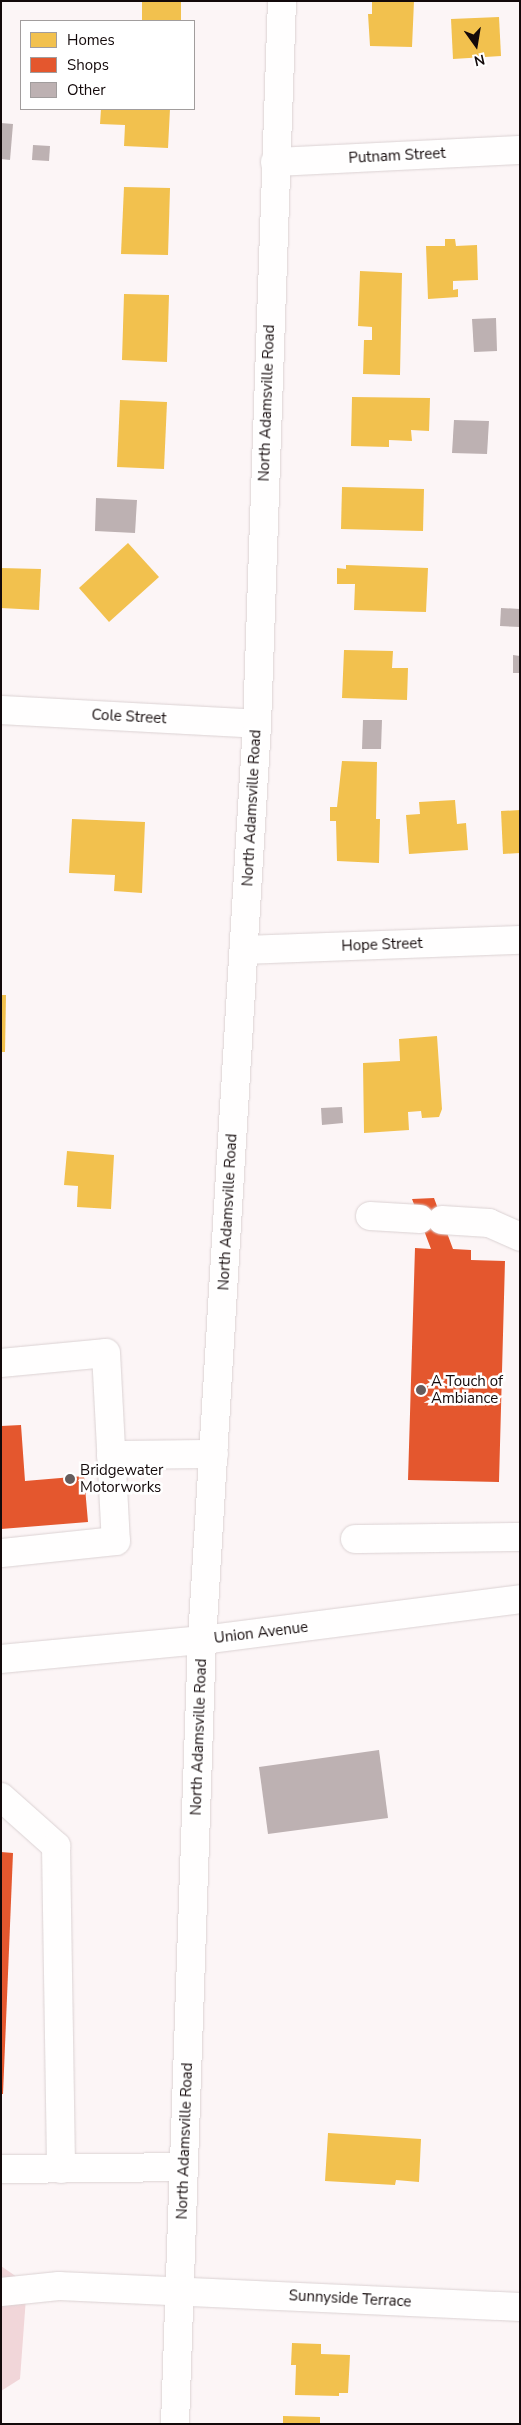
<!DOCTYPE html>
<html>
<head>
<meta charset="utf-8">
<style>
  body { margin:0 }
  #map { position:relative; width:521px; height:2425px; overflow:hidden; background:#fcf5f6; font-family:"Nunito Sans",sans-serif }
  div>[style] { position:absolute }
  .green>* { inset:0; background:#f1d6d9 }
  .homes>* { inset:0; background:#f2c14e }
  .shops>* { inset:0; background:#e4572e }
  .building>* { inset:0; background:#bdb1b2 }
  .roads { filter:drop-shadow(0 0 1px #dbd2d3) drop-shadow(0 0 1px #dbd2d3) }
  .minor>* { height:28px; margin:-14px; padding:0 14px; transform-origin:14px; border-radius:14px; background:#fffefe }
  .dots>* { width:14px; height:14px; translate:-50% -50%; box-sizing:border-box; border:2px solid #fff; border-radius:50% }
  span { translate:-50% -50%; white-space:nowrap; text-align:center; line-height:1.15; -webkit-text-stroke:5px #fff; paint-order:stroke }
  .street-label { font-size:15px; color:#13090a }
  .poi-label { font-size:15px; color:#13090a }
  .left { translate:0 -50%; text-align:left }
  .frame { position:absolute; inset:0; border:2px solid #13090a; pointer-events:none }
  .legend { position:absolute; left:20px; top:20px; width:175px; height:90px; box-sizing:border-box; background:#fff; border:1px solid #a19d9d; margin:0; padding:6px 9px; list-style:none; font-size:15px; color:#13090a }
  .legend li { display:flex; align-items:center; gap:10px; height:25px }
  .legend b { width:25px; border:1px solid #a19d9d }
  .north { position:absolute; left:451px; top:20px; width:50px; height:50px; -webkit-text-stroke:4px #fff; paint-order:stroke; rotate:167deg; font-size:14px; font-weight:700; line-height:20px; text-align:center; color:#13090a }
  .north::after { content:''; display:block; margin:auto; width:18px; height:22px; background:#13090a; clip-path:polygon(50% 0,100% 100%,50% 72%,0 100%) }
</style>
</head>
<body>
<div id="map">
  <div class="green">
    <div style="clip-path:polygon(1px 2266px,27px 2284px,20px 2379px,1px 2391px)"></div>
  </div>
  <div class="homes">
    <div style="clip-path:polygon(142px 1px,181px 1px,181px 20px,142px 21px)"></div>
    <div style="clip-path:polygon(372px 1px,414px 1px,412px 47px,370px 46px,368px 14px,372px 14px)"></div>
    <div style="clip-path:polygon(499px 17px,501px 56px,453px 59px,451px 19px)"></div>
    <div style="clip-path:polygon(101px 109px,170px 109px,168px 148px,124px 146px,125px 125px,100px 124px)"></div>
    <div style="clip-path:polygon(124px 187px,170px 188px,168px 255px,121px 254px)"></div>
    <div style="clip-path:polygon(445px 239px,455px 239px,456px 246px,477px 245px,478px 280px,453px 281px,453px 290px,458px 289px,458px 297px,428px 299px,426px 246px,445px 246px)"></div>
    <div style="clip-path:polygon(360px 271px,402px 273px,400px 375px,363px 374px,364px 340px,372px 340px,372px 327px,358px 326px)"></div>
    <div style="clip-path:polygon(124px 294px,169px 295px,167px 362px,122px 360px)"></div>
    <div style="clip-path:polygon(352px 397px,430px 398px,429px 431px,411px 430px,412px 441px,389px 440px,389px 447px,351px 446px)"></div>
    <div style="clip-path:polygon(120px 400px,167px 402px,164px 469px,117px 467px)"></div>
    <div style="clip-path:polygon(342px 487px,424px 489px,423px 531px,341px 529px)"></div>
    <div style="clip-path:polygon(128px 543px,159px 577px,109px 622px,79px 588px)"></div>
    <div style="clip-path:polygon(346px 565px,428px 568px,426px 612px,354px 610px,355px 584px,337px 584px,337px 568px,346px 569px)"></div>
    <div style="clip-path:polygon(1px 568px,41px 569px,39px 610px,1px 608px)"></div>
    <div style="clip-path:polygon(344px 650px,393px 651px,392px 668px,408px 668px,407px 700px,342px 698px)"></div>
    <div style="clip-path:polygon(342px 761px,377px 762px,376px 819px,380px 819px,379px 863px,337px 861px,336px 821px,330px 821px,330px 807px,337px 807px)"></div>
    <div style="clip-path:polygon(455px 800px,457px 824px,466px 823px,468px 850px,409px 854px,406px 815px,420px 814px,419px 802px)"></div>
    <div style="clip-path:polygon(520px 810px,520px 853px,503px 854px,501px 811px)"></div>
    <div style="clip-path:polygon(72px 819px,145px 822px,142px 893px,114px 891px,115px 875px,69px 873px)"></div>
    <div style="clip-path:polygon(1px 995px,6px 995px,5px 1052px,1px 1052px)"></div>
    <div style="clip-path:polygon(437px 1036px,442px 1109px,439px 1117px,422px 1118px,421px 1111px,408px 1112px,409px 1130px,364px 1133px,363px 1063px,400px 1061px,399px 1039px)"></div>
    <div style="clip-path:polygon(67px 1151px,114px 1155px,111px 1209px,77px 1207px,78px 1186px,64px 1185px)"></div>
    <div style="clip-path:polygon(328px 2133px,421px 2139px,419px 2182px,396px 2180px,395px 2185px,325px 2181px)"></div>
    <div style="clip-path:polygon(292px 2343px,321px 2344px,321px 2354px,350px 2355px,348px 2393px,339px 2393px,339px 2396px,295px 2395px,296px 2365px,291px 2365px)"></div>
    <div style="clip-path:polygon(283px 2416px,320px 2417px,320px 2424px,283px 2424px)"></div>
  </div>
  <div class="shops">
    <div style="clip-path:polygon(434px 1198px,453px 1249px,471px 1250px,471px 1260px,505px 1261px,499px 1482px,408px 1480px,415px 1248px,431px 1249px,412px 1199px)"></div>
    <div style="clip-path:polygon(21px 1425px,25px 1481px,84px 1476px,88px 1522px,1px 1529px,1px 1426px)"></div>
    <div style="clip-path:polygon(1px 1852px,13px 1853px,3px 2094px,1px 2094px)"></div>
  </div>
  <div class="building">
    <div style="clip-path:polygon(1px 123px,13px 124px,10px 160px,1px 159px)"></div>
    <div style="clip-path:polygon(33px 145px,50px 146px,49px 161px,32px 160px)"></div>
    <div style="clip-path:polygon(496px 318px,497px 351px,474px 352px,472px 319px)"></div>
    <div style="clip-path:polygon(454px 420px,489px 421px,487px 454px,452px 453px)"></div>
    <div style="clip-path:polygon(96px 498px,137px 500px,135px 533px,95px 531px)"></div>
    <div style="clip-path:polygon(501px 608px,520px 609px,520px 627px,500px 626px)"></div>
    <div style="clip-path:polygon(513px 655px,520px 656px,520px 673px,513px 673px)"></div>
    <div style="clip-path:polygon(363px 720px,382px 720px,381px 749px,362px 749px)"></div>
    <div style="clip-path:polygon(342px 1107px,343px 1123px,322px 1125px,321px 1108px)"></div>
    <div style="clip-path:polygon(379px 1750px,388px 1818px,268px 1834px,259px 1767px)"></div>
  </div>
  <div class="roads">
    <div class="minor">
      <div style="left:275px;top:162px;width:245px;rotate:-2.8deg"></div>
      <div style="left:1px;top:710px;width:256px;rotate:3.1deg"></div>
      <div style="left:244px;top:950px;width:276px;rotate:-2.1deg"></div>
      <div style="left:370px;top:1216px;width:50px;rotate:3.4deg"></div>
      <div style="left:442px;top:1220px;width:47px;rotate:3.7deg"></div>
      <div style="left:489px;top:1223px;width:34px;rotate:24deg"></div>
      <div style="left:1px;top:1363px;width:105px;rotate:-5.4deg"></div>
      <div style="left:106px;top:1353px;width:188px;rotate:87deg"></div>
      <div style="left:116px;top:1541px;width:116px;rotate:174deg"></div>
      <div style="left:111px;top:1455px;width:103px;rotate:-0.6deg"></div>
      <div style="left:355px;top:1539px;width:165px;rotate:-0.7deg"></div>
      <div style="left:1px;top:1659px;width:202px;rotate:-5.4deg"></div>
      <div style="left:202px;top:1640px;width:321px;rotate:-7.3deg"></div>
      <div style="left:1px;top:1797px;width:74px;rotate:41.7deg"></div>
      <div style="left:56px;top:1846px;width:323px;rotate:89.1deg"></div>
      <div style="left:1px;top:2169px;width:183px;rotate:-0.6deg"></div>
      <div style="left:1px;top:2292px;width:58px;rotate:-5.9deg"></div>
      <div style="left:59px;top:2286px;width:461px;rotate:2.6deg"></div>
      <div style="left:175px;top:2424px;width:784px;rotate:-88.03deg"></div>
      <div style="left:202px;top:1640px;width:918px;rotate:-86.56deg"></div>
      <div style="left:257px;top:724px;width:723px;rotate:-88.02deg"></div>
    </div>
  </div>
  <div class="dots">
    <div style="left:421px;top:1390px;background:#655c5d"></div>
    <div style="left:70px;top:1479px;background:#655c5d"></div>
  </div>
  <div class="street-label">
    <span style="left:397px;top:156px;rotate:-3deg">Putnam Street</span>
    <span style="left:267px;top:403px;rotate:-88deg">North Adamsville Road</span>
    <span style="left:129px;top:717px;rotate:3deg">Cole Street</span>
    <span style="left:252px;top:808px;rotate:-87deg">North Adamsville Road</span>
    <span style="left:382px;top:945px;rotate:-2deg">Hope Street</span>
    <span style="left:228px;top:1212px;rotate:-87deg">North Adamsville Road</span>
    <span style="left:261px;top:1633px;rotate:-7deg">Union Avenue</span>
    <span style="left:199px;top:1737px;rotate:-88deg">North Adamsville Road</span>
    <span style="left:185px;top:2141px;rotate:-88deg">North Adamsville Road</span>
    <span style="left:350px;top:2299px;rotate:3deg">Sunnyside Terrace</span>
  </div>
  <div class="poi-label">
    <span class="left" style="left:431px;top:1390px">A Touch of<br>Ambiance</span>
    <span class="left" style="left:80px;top:1479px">Bridgewater<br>Motorworks</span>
  </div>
  <div class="frame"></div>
  <ul class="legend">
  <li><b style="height:14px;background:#f2c14e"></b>Homes</li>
  <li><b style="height:14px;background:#e4572e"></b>Shops</li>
  <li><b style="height:14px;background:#bdb1b2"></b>Other</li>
  </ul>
  <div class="north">N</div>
</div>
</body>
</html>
